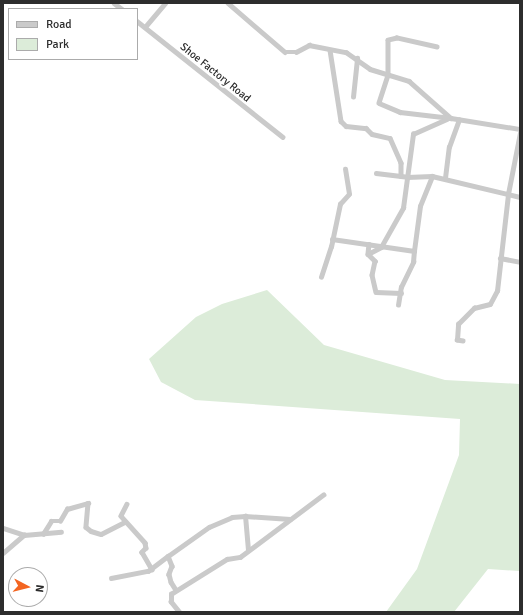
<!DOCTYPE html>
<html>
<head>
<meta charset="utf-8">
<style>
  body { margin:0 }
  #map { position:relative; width:523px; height:615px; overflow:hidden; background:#fff; font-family:Signika,sans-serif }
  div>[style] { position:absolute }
  .green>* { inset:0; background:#dcecd9 }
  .street>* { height:4.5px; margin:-2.25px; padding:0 2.25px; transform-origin:2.25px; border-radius:2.25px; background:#cacaca }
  span { translate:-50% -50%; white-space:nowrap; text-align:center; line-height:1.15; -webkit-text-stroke:4px #fff; paint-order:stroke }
  .street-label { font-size:11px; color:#2d2d2d }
  .frame { position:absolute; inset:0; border:4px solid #2d2d2d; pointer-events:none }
  .legend { position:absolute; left:8px; top:8px; width:130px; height:52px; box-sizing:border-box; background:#fff; border:1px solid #ababab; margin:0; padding:5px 7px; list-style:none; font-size:12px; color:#2d2d2d }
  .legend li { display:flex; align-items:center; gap:8px; height:20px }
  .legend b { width:20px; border:1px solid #ababab }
  .north { position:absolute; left:8px; top:567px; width:40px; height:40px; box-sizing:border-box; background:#fff; border:1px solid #ababab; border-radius:50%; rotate:97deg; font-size:11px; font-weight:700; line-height:16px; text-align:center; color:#2d2d2d }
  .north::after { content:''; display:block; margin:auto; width:14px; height:18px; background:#f36521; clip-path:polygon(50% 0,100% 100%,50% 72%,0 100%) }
</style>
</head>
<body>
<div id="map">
  <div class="green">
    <div style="clip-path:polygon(267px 290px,324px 345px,445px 380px,520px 384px,520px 571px,488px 569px,454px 612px,386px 612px,417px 569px,459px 455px,460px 419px,195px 400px,161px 382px,149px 359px,196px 317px,222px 304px)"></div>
  </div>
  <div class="street">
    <div style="left:114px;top:3px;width:10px;rotate:37deg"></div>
    <div style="left:228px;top:3px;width:75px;rotate:40.7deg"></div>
    <div style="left:285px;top:52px;width:11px"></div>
    <div style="left:296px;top:52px;width:15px;rotate:-28deg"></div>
    <div style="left:309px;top:45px;width:38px;rotate:11deg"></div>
    <div style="left:346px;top:52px;width:29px;rotate:35deg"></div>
    <div style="left:370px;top:69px;width:41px;rotate:17.1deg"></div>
    <div style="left:409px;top:81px;width:56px;rotate:41.4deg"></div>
    <div style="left:451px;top:118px;width:70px;rotate:9.1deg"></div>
    <div style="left:137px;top:21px;width:186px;rotate:38.5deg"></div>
    <div style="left:145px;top:27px;width:31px;rotate:-50deg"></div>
    <div style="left:437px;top:47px;width:41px;rotate:-167.3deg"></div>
    <div style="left:397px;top:38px;width:9px;rotate:167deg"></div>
    <div style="left:388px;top:40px;width:35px;rotate:90deg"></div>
    <div style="left:388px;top:75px;width:29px;rotate:108deg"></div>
    <div style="left:379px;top:103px;width:23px;rotate:23deg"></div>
    <div style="left:400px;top:112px;width:51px;rotate:6.7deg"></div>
    <div style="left:330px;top:50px;width:72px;rotate:81.2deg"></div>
    <div style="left:341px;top:121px;width:7px;rotate:45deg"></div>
    <div style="left:346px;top:126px;width:20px;rotate:6deg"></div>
    <div style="left:366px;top:128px;width:8px;rotate:45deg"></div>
    <div style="left:372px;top:134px;width:18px;rotate:13deg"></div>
    <div style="left:390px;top:138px;width:27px;rotate:66deg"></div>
    <div style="left:401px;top:163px;width:13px;rotate:90deg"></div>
    <div style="left:353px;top:97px;width:39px;rotate:-84deg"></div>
    <div style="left:376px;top:173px;width:31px;rotate:7deg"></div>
    <div style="left:407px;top:177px;width:25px;rotate:-2deg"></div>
    <div style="left:432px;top:176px;width:90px;rotate:13.4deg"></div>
    <div style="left:445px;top:178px;width:31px;rotate:-83deg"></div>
    <div style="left:449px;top:147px;width:29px;rotate:-70deg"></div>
    <div style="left:332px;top:239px;width:83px;rotate:8.3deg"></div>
    <div style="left:414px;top:251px;width:45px;rotate:-82.4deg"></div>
    <div style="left:420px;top:206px;width:32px;rotate:-68deg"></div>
    <div style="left:369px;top:244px;width:10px;rotate:96deg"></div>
    <div style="left:368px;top:254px;width:10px;rotate:45deg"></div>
    <div style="left:375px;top:261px;width:14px;rotate:102deg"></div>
    <div style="left:372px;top:275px;width:17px;rotate:77deg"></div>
    <div style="left:376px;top:292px;width:25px;rotate:2deg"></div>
    <div style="left:368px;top:254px;width:15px;rotate:-28deg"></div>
    <div style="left:381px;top:247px;width:45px;rotate:-60.6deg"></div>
    <div style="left:403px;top:208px;width:75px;rotate:-82.3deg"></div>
    <div style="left:413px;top:134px;width:37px;rotate:-24deg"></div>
    <div style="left:500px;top:258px;width:20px;rotate:11deg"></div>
    <div style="left:321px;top:277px;width:32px;rotate:-72deg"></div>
    <div style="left:331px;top:247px;width:44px;rotate:-78.2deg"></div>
    <div style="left:340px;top:204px;width:13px;rotate:-48deg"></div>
    <div style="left:349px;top:194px;width:25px;rotate:-99deg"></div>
    <div style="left:398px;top:305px;width:18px;rotate:-81deg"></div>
    <div style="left:401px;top:287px;width:28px;rotate:-64deg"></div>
    <div style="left:413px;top:262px;width:11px;rotate:-85deg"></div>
    <div style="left:463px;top:341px;width:6px;rotate:-171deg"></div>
    <div style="left:457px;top:340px;width:16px;rotate:-86deg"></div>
    <div style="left:458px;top:324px;width:23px;rotate:-45deg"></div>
    <div style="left:474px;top:308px;width:16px;rotate:-14deg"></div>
    <div style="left:490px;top:304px;width:15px;rotate:-62deg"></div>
    <div style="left:497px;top:291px;width:98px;rotate:-83.5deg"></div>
    <div style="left:508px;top:194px;width:62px;rotate:-78.9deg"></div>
    <div style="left:127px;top:504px;width:13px;rotate:117deg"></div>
    <div style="left:121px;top:516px;width:36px;rotate:48deg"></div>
    <div style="left:145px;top:543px;width:5px;rotate:79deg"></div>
    <div style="left:146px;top:548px;width:6px;rotate:135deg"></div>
    <div style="left:142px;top:552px;width:20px;rotate:60deg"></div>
    <div style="left:3px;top:528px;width:22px;rotate:18deg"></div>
    <div style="left:24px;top:535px;width:37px;rotate:-5deg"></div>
    <div style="left:43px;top:534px;width:15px;rotate:-58deg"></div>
    <div style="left:51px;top:521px;width:9px"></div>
    <div style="left:60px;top:521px;width:14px;rotate:-60deg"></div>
    <div style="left:67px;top:509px;width:22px;rotate:-16deg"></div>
    <div style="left:88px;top:503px;width:24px;rotate:95deg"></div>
    <div style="left:86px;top:527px;width:6px;rotate:39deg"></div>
    <div style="left:91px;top:531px;width:10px;rotate:17deg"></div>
    <div style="left:101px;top:534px;width:27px;rotate:-27deg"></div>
    <div style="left:248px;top:550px;width:34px;rotate:-95deg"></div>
    <div style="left:245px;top:516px;width:45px;rotate:3.8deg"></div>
    <div style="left:3px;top:553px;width:28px;rotate:-41deg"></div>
    <div style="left:168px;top:556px;width:50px;rotate:-35.3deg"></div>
    <div style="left:209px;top:527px;width:25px;rotate:-23deg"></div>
    <div style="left:232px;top:517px;width:13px;rotate:-4deg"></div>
    <div style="left:111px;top:578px;width:38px;rotate:-11deg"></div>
    <div style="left:148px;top:571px;width:25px;rotate:-37deg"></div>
    <div style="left:168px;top:556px;width:11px;rotate:68deg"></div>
    <div style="left:172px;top:566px;width:9px;rotate:111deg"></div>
    <div style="left:169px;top:574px;width:8px;rotate:76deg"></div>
    <div style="left:171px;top:582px;width:9px;rotate:58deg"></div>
    <div style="left:179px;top:612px;width:13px;rotate:-129deg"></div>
    <div style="left:171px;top:602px;width:8px;rotate:-90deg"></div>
    <div style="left:171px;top:594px;width:66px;rotate:-32deg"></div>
    <div style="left:227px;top:559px;width:13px;rotate:-9deg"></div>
    <div style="left:240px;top:557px;width:104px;rotate:-36.8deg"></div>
  </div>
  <div class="street-label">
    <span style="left:215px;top:73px;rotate:39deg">Shoe Factory Road</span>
  </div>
  <div class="frame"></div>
  <ul class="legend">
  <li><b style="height:5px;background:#cacaca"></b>Road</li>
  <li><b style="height:11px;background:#dcecd9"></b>Park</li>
  </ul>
  <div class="north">N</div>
</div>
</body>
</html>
